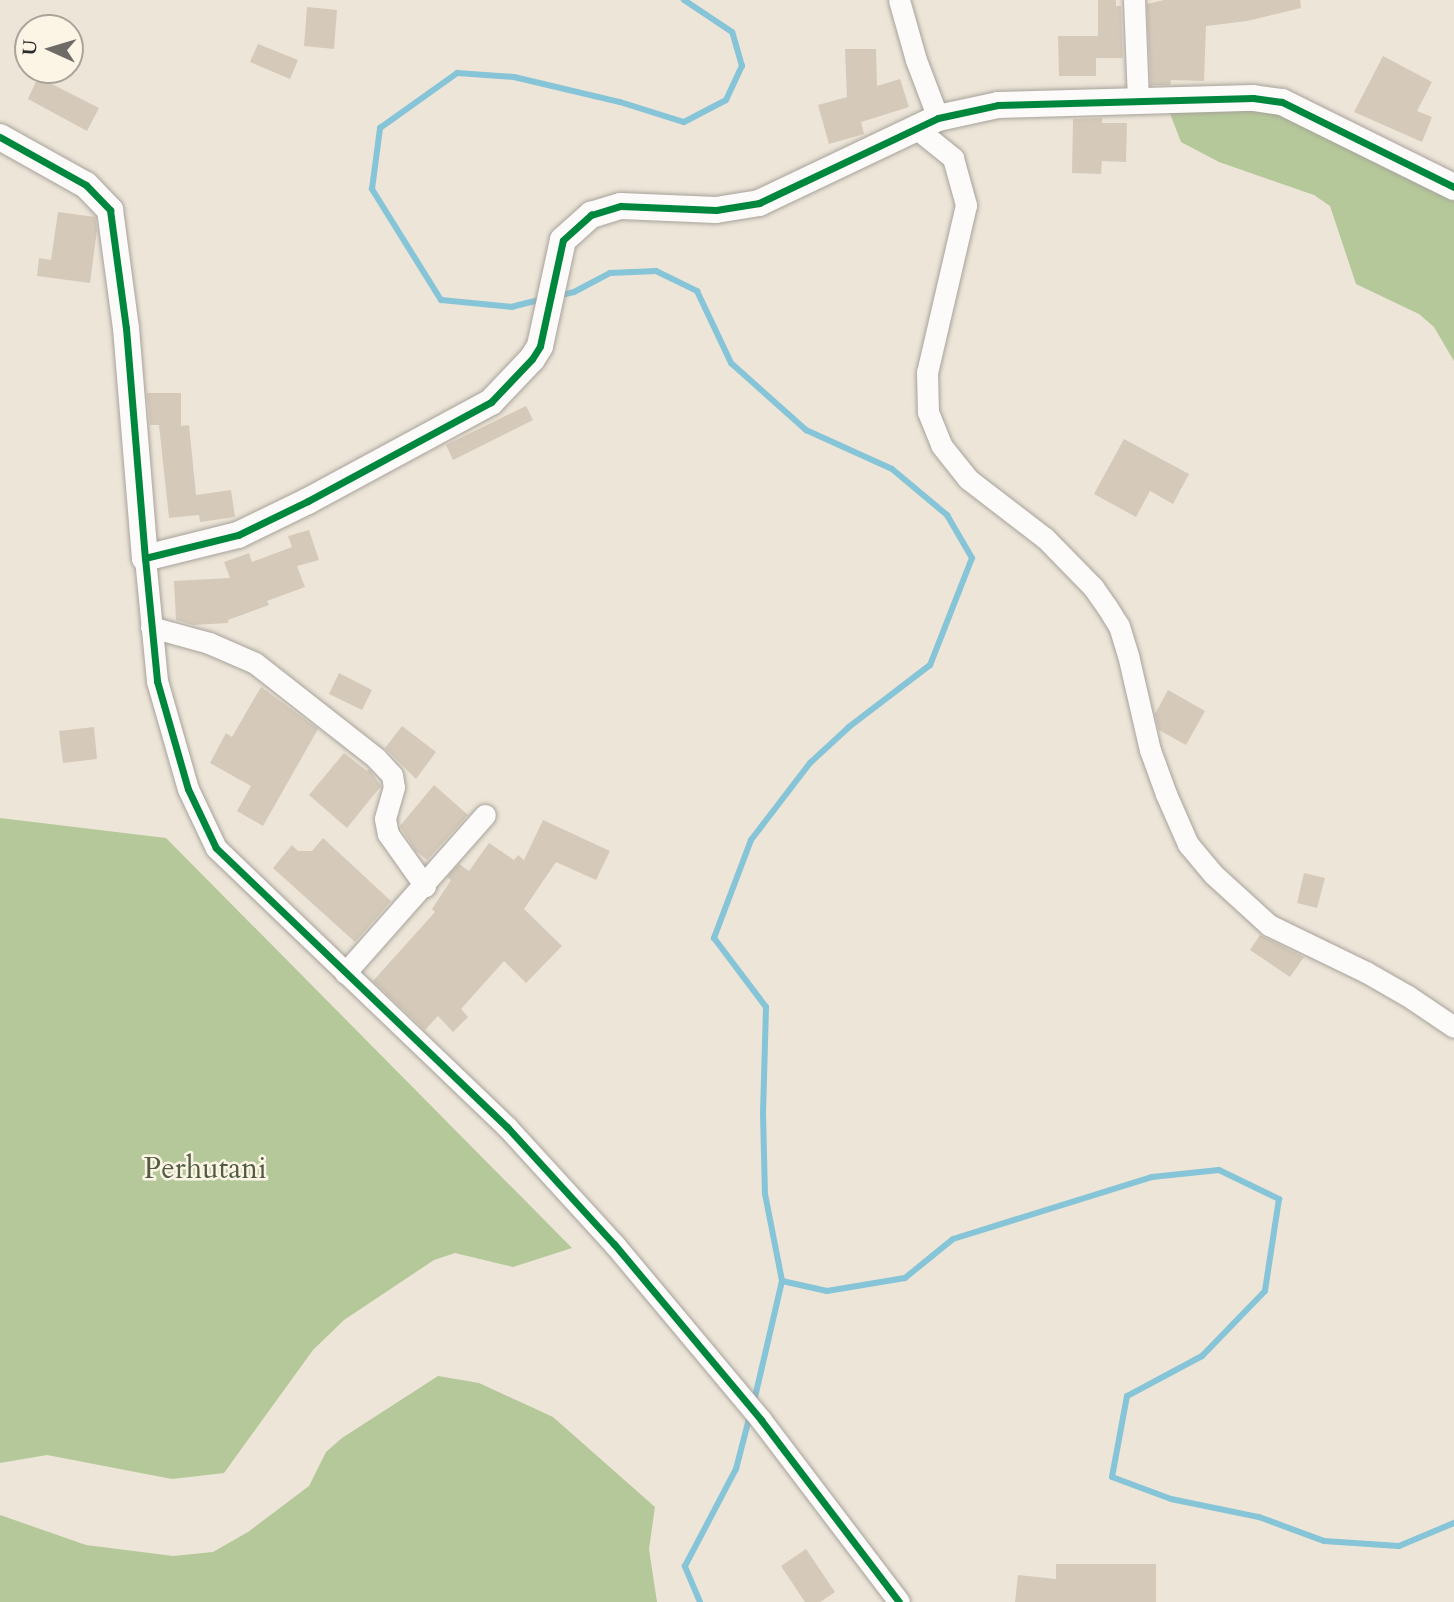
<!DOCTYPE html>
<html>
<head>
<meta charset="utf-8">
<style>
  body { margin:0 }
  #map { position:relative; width:1454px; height:1602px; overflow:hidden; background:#ede5d8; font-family:Cardo,serif }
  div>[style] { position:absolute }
  .forest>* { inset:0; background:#b5c89a }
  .stream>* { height:6px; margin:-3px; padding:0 3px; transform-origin:3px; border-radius:3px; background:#86c4d8 }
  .building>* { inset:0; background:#d5caba }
  .roads { filter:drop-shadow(0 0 2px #a7a29b) drop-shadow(0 0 2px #a7a29b) }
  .minor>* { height:21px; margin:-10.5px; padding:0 10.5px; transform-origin:10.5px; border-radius:10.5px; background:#fcfbf9 }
  .tertiary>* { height:26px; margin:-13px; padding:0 13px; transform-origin:13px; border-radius:13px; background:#fcfbf9 }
  .cycleway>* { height:7px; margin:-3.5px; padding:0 3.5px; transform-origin:3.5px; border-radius:3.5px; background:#00873e }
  span { translate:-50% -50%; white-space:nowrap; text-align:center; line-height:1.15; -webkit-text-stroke:5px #fcf5e5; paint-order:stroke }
  .park-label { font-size:30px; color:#515c42 }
  .north { position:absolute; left:14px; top:14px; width:70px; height:70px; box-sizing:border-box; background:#fcf5e5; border:2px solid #a8a49b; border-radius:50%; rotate:274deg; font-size:19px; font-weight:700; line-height:28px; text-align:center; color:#2b2b2b }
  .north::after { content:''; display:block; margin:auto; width:24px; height:32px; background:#6f6c68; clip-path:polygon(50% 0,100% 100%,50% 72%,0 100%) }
</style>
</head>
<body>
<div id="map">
  <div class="forest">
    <div style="clip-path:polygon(1253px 108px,1279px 111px,1454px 197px,1454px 361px,1434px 327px,1419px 314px,1356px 284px,1330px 206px,1314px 195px,1219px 162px,1181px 142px,1169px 111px)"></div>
    <div style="clip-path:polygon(0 818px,166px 838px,572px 1248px,513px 1267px,455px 1253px,434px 1260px,344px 1320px,313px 1350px,224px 1473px,172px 1479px,47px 1455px,0 1463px)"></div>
    <div style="clip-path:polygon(438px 1376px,479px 1383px,553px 1417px,655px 1507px,649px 1549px,657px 1602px,0 1602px,0 1515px,86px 1545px,173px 1556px,213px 1552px,248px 1532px,309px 1486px,326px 1452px,342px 1438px)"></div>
  </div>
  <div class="stream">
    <div style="left:557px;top:296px;width:17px;rotate:-13deg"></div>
    <div style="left:574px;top:292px;width:41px;rotate:-27.8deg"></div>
    <div style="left:610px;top:273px;width:46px;rotate:-2.5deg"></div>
    <div style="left:656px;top:271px;width:46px;rotate:26deg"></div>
    <div style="left:697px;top:291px;width:80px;rotate:64.7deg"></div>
    <div style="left:731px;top:363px;width:101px;rotate:41.8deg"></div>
    <div style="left:806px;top:430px;width:94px;rotate:24.4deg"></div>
    <div style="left:892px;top:469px;width:72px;rotate:39.9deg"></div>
    <div style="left:947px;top:515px;width:50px;rotate:59.8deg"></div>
    <div style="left:972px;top:558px;width:115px;rotate:111.4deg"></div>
    <div style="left:930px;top:665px;width:102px;rotate:142.6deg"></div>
    <div style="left:849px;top:727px;width:53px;rotate:137.3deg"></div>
    <div style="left:810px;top:763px;width:97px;rotate:127.5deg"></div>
    <div style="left:751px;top:840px;width:105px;rotate:110.7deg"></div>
    <div style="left:714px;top:938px;width:86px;rotate:53deg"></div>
    <div style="left:766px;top:1007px;width:106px;rotate:91.6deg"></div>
    <div style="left:763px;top:1113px;width:81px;rotate:88.6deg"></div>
    <div style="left:765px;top:1194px;width:89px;rotate:78.9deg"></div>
    <div style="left:782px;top:1281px;width:123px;rotate:103.1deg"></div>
    <div style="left:543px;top:299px;width:32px;rotate:166deg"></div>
    <div style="left:512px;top:307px;width:71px;rotate:-174.4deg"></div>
    <div style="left:441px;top:300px;width:131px;rotate:-121.9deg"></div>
    <div style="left:372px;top:189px;width:62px;rotate:-82.5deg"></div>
    <div style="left:380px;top:128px;width:95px;rotate:-35.5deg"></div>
    <div style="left:457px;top:73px;width:57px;rotate:4deg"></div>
    <div style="left:514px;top:77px;width:109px;rotate:13.3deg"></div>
    <div style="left:620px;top:102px;width:67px;rotate:17.4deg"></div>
    <div style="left:684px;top:122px;width:47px;rotate:-27.6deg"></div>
    <div style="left:726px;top:100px;width:38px;rotate:-65deg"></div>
    <div style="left:742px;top:66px;width:35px;rotate:-106deg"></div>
    <div style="left:732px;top:32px;width:58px;rotate:-146.3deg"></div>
    <div style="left:782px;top:1281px;width:46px;rotate:12.5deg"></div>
    <div style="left:827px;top:1291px;width:79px;rotate:-9.5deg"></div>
    <div style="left:905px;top:1278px;width:62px;rotate:-39.1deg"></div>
    <div style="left:953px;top:1239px;width:208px;rotate:-17.3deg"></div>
    <div style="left:1152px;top:1177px;width:67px;rotate:-6deg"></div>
    <div style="left:1219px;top:1170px;width:67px;rotate:25.8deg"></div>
    <div style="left:1279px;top:1199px;width:93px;rotate:98.7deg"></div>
    <div style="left:1265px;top:1291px;width:91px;rotate:134.1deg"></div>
    <div style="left:1202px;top:1356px;width:85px;rotate:151.9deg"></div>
    <div style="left:1127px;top:1396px;width:82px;rotate:100.5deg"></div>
    <div style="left:1112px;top:1477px;width:63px;rotate:20.4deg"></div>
    <div style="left:1171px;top:1499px;width:90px;rotate:11.6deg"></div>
    <div style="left:1259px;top:1517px;width:69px;rotate:20.3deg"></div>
    <div style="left:1324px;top:1541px;width:75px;rotate:3.8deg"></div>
    <div style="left:1399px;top:1546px;width:60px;rotate:-22.7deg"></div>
    <div style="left:700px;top:1602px;width:39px;rotate:-113deg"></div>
    <div style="left:685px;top:1566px;width:110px;rotate:-62.3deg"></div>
    <div style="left:736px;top:1469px;width:56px;rotate:-75.5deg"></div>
  </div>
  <div class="building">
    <div style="clip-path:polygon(1098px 0,1116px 0,1116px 6px,1121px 6px,1123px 58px,1096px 58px,1096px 76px,1059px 76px,1058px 36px,1098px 36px)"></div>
    <div style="clip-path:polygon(1164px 0,1300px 0,1301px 8px,1247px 21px,1206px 26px,1204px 81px,1171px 80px,1170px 85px,1151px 85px,1147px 4px)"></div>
    <div style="clip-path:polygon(307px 7px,337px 10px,334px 49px,304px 46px)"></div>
    <div style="clip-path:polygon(258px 44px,298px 60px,290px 79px,250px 62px)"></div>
    <div style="clip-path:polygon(845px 49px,876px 49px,877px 86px,900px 79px,909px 107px,861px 122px,864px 134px,829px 144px,818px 105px,847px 97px)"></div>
    <div style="clip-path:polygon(1383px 56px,1432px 82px,1417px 111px,1432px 117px,1422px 142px,1354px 112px)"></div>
    <div style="clip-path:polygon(38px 77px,99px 108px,87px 131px,28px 99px)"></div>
    <div style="clip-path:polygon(1102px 118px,1102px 123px,1127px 123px,1126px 162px,1102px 161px,1101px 174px,1072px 173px,1073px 119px)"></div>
    <div style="clip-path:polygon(58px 212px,95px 217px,97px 230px,90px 283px,37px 276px,39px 258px,51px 260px)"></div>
    <div style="clip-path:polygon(147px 393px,181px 393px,181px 426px,189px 425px,196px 495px,231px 490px,235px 517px,200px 522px,199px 515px,169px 518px,159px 425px,150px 425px)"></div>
    <div style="clip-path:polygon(526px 406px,533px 420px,453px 460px,446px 445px)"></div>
    <div style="clip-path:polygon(1124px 439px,1189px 474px,1173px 504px,1150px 491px,1136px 517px,1094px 494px)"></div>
    <div style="clip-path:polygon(309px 530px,319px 560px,297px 566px,305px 587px,267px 601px,269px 605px,228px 620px,228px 623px,193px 625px,176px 620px,174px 581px,230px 578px,224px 562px,249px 553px,252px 562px,292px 547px,288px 536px)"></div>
    <div style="clip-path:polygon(339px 673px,372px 690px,362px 710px,329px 694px)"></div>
    <div style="clip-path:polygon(261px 687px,318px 729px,263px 826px,237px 811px,251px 786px,210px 763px,226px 733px,232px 737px)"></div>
    <div style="clip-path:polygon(1168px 690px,1205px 711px,1186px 745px,1159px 730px,1155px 714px)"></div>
    <div style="clip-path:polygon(402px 726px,436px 752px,416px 779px,385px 748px)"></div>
    <div style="clip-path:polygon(94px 727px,97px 759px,63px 763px,59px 731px)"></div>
    <div style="clip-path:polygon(344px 753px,367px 771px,369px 769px,381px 786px,347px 828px,309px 795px)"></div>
    <div style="clip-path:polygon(434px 785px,468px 815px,427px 860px,415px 850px,400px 826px)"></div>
    <div style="clip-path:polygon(543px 820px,610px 851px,596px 880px,556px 862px,524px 909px,562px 946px,526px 983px,504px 961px,461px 1009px,468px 1017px,453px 1032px,438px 1016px,425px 1030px,373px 981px,435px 912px,432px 909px,451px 880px,447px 877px,459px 864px,469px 871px,489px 843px,514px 860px,518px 855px,524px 860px)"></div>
    <div style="clip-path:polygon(323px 838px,391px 901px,355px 942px,273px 868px,292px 845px,298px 851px,312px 851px)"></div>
    <div style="clip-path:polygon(1304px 873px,1325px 878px,1317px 908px,1297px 903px)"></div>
    <div style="clip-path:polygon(1260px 935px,1304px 957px,1290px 977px,1250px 950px)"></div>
    <div style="clip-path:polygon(806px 1549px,835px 1592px,820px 1602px,805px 1602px,781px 1566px)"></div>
    <div style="clip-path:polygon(1056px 1564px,1156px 1564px,1156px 1602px,1015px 1602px,1018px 1575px,1056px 1579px)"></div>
  </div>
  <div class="roads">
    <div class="minor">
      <div style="left:899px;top:0;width:62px;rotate:74.2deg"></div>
      <div style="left:916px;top:60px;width:62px;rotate:69.2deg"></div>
      <div style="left:1134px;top:0;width:101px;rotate:87.7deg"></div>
      <div style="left:916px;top:128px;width:48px;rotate:39deg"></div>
      <div style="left:953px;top:158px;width:49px;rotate:74.5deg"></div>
      <div style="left:966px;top:205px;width:171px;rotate:103.1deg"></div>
      <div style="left:927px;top:372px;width:40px;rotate:88.6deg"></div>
      <div style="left:928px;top:412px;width:35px;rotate:68deg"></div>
      <div style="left:941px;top:445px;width:43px;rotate:51.5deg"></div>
      <div style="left:968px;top:479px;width:97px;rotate:37.5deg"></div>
      <div style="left:1045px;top:538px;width:69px;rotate:45.6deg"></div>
      <div style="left:1093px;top:587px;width:24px;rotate:55deg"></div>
      <div style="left:1107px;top:607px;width:22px;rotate:58deg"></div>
      <div style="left:1119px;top:626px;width:30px;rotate:73deg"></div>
      <div style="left:1128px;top:655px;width:98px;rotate:77deg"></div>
      <div style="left:1150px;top:750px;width:47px;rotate:70deg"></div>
      <div style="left:1166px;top:794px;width:55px;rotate:66.3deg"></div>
      <div style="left:1188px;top:844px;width:39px;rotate:50deg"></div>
      <div style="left:1213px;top:874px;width:76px;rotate:42.3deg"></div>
      <div style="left:1269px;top:925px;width:108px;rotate:25.9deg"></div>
      <div style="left:1366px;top:972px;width:48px;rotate:29.7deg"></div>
      <div style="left:1408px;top:996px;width:55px;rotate:34deg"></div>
      <div style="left:145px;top:558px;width:124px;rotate:84.4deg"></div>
      <div style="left:157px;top:681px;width:112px;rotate:74deg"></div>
      <div style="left:188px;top:789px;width:65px;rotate:64.6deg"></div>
      <div style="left:216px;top:848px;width:403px;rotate:43.8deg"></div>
      <div style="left:507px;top:1127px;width:159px;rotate:47.6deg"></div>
      <div style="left:614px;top:1244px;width:229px;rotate:50.1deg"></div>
      <div style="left:761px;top:1420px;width:228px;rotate:52.8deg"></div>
      <div style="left:151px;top:627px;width:60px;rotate:15.4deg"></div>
      <div style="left:209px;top:643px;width:50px;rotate:23.5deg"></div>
      <div style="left:255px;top:663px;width:154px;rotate:38.1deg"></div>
      <div style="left:376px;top:758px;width:23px;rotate:47deg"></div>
      <div style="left:392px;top:775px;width:12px;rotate:81deg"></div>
      <div style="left:394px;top:787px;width:33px;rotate:106deg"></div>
      <div style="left:385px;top:819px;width:15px;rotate:79deg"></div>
      <div style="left:388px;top:834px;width:64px;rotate:54.6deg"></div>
      <div style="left:345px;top:973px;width:211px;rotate:-48.5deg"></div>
    </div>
    <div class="tertiary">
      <div style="left:0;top:137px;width:98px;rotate:29.2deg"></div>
      <div style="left:86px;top:185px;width:35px;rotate:46deg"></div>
      <div style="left:110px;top:210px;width:119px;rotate:82.3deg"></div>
      <div style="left:126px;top:328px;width:231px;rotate:85.3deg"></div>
      <div style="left:145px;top:558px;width:96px;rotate:-13.9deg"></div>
      <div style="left:238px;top:535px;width:78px;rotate:-25.9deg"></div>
      <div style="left:308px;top:501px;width:208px;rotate:-28.4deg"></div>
      <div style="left:491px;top:402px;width:59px;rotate:-46.4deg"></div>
      <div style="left:532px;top:359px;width:15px;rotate:-58deg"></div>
      <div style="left:540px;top:346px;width:108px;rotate:-77.8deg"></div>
      <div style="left:563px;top:240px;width:38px;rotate:-42deg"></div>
      <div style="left:591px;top:215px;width:31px;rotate:-17deg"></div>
      <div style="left:621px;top:206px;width:95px;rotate:2.4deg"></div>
      <div style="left:716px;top:210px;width:44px;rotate:-9.2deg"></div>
      <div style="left:759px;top:203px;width:198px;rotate:-25.4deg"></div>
      <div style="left:938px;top:118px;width:61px;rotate:-12.2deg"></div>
      <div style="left:998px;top:105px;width:255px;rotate:-1.6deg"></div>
      <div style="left:1253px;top:98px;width:29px;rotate:8deg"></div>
      <div style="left:1282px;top:102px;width:192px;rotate:26.3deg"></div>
    </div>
  </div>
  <div class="cycleway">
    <div style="left:0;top:137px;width:98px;rotate:29.2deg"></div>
    <div style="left:86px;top:185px;width:35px;rotate:46deg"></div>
    <div style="left:110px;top:210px;width:119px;rotate:82.3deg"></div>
    <div style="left:126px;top:328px;width:231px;rotate:85.3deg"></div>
    <div style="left:145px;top:558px;width:96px;rotate:-13.9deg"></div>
    <div style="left:238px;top:535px;width:78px;rotate:-25.9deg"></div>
    <div style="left:308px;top:501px;width:208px;rotate:-28.4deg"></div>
    <div style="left:491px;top:402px;width:59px;rotate:-46.4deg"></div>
    <div style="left:532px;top:359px;width:15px;rotate:-58deg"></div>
    <div style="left:540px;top:346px;width:108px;rotate:-77.8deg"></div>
    <div style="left:563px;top:240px;width:38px;rotate:-42deg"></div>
    <div style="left:591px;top:215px;width:31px;rotate:-17deg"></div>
    <div style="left:621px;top:206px;width:95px;rotate:2.4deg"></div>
    <div style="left:716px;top:210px;width:44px;rotate:-9.2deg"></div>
    <div style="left:759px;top:203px;width:198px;rotate:-25.4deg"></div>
    <div style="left:938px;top:118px;width:61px;rotate:-12.2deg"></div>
    <div style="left:998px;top:105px;width:255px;rotate:-1.6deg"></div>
    <div style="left:1253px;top:98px;width:29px;rotate:8deg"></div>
    <div style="left:1282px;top:102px;width:192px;rotate:26.3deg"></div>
    <div style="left:145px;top:558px;width:124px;rotate:84.4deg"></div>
    <div style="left:157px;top:681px;width:112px;rotate:74deg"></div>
    <div style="left:188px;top:789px;width:65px;rotate:64.6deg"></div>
    <div style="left:216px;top:848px;width:403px;rotate:43.8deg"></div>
    <div style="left:507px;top:1127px;width:159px;rotate:47.6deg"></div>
    <div style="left:614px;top:1244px;width:229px;rotate:50.1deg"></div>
    <div style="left:761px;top:1420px;width:228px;rotate:52.8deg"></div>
  </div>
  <div class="park-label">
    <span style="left:205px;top:1169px">Perhutani</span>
  </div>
  <div class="north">U</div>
</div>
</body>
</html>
